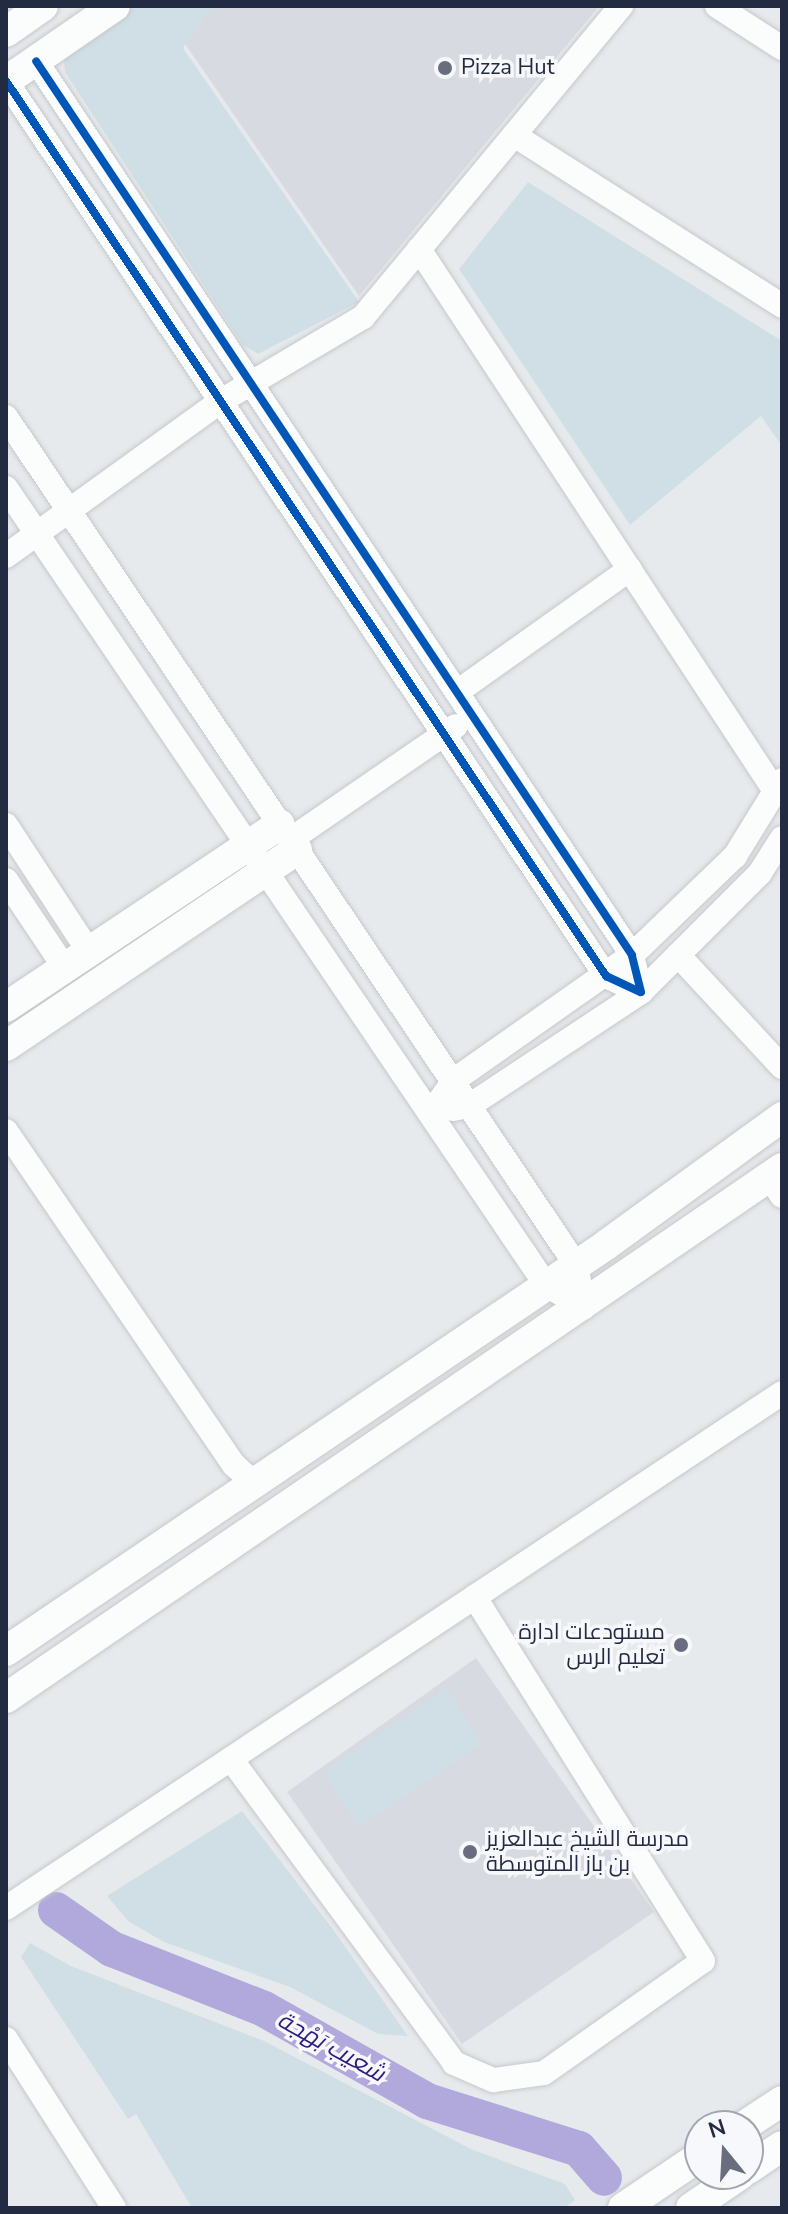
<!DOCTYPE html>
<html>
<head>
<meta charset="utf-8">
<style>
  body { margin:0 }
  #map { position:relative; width:788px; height:2214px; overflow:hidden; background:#e7eaed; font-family:"Nunito Sans",Cairo,sans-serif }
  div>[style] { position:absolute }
  .built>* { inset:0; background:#d7dbe1 }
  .green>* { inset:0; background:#d0dfe6 }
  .river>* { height:36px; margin:-18px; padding:0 18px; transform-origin:18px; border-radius:18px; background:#b1a8dc }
  .roads { filter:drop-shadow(0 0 2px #c6c8cc) drop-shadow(0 0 2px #c6c8cc) }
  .minor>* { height:24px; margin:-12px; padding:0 12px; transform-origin:12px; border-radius:12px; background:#fbfcfc }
  .tertiary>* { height:30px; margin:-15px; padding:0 15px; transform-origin:15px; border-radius:15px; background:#fbfcfc }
  .cycleway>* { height:8px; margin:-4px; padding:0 4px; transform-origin:4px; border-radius:4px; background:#0057b8 }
  .dots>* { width:22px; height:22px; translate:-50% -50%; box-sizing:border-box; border:4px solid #f6f8fb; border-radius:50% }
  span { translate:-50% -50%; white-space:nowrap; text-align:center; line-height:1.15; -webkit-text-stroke:7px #f6f8fb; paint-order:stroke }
  .poi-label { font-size:22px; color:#232b42 }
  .left { translate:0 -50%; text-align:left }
  .right { translate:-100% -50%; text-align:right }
  .water-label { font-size:24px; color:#2f1b80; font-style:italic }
  .frame { position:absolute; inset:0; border:8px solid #232b42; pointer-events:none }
  .north { position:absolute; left:684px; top:2110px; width:80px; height:80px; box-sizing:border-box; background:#f6f8fb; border:2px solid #a2a6b1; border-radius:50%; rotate:342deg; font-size:22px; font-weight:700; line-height:32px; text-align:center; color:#232b42 }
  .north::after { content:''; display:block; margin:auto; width:28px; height:36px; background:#686e7e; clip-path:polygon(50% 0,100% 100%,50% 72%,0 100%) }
</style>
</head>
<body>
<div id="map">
  <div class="built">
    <div style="clip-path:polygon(212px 6px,599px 6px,359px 296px,185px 44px)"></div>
    <div style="clip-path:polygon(476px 1658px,654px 1912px,462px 2044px,287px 1792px)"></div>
  </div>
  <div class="green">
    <div style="clip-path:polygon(130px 6px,213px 6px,183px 48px,359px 302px,258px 354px,243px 345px,65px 72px,64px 60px)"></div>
    <div style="clip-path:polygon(528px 182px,782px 341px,782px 446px,761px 416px,630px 525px,459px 269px)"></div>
    <div style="clip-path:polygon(447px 1689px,481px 1744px,359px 1827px,323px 1772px)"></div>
    <div style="clip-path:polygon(242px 1811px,332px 1928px,408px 2036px,378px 2034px,290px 1987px,164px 1942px,128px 1921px,107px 1896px)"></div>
    <div style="clip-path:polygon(30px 1943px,71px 1966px,264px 2041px,471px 2149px,565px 2184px,575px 2200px,564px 2208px,192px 2208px,136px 2114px,128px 2119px,21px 1957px)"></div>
  </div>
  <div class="river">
    <div style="left:56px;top:1910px;width:68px;rotate:34.9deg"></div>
    <div style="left:112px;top:1949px;width:163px;rotate:21.5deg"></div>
    <div style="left:264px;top:2009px;width:187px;rotate:29.4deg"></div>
    <div style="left:427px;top:2101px;width:159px;rotate:17.5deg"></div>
    <div style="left:579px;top:2149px;width:38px;rotate:49deg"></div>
  </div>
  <div class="roads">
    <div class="minor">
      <div style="left:717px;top:6px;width:77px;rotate:32.9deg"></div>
      <div style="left:6px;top:81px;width:1078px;rotate:56.16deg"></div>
      <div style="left:606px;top:976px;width:38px;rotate:25deg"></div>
      <div style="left:641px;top:992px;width:38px;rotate:-104deg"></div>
      <div style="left:632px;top:955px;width:1074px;rotate:-123.69deg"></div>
      <div style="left:514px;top:135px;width:318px;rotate:32.5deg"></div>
      <div style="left:419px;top:249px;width:648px;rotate:56.7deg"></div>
      <div style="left:6px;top:417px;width:1022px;rotate:56.09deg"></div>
      <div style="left:576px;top:1265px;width:43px;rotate:79.2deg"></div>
      <div style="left:584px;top:1307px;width:44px;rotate:-149.9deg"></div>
      <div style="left:546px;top:1285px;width:963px;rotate:-124.12deg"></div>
      <div style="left:6px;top:556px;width:265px;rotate:-35.8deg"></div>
      <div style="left:221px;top:401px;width:165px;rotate:-30.6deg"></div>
      <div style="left:363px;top:317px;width:404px;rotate:-50.3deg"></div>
      <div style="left:457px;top:692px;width:212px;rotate:-35.4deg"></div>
      <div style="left:6px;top:825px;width:152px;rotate:56.8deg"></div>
      <div style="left:290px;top:840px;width:201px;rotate:-34.5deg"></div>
      <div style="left:6px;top:880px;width:106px;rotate:56.2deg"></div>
      <div style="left:678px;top:955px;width:153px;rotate:47.1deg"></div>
      <div style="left:453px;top:1109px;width:16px;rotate:-11deg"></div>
      <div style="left:469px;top:1106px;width:206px;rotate:-33.5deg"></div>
      <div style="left:641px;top:992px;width:168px;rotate:-45deg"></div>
      <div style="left:760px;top:873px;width:41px;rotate:-57.8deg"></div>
      <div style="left:431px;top:1113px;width:39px;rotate:-55deg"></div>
      <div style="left:453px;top:1081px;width:219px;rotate:-35.1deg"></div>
      <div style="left:632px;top:955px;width:143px;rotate:-43.9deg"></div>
      <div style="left:735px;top:856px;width:89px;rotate:-58.3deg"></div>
      <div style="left:6px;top:1131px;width:404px;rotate:55.7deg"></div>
      <div style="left:234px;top:1465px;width:27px;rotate:42deg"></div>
      <div style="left:770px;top:1177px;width:22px;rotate:58deg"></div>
      <div style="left:231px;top:1759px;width:377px;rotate:53.7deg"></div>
      <div style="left:454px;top:2063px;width:43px;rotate:23.6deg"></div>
      <div style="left:493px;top:2080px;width:51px;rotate:-7.8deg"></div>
      <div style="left:544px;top:2073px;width:194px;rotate:-35.2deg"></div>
      <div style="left:703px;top:1961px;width:430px;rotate:-122.1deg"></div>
      <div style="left:6px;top:1908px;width:931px;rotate:-33.57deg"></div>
      <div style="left:6px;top:2039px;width:201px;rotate:57.4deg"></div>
    </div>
    <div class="tertiary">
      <div style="left:6px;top:32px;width:45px;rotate:-35.1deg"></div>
      <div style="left:6px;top:81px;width:132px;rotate:-34.5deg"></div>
      <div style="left:6px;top:1007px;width:329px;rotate:-33.7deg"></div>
      <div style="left:6px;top:1046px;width:351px;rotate:-34deg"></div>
      <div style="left:6px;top:1651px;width:724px;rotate:-34.08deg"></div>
      <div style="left:606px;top:1245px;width:218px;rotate:-36deg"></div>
      <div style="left:6px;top:1698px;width:940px;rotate:-34.33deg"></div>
      <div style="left:744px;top:2126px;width:45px;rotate:-33.3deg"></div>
      <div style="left:748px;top:2169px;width:41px;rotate:-34.1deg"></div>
      <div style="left:623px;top:2208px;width:93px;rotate:-34deg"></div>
      <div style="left:691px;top:2208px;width:60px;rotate:-34.2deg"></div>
    </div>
  </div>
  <div class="cycleway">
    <div style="left:6px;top:81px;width:1078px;rotate:56.16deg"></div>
    <div style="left:606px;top:976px;width:38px;rotate:25deg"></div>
    <div style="left:641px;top:992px;width:38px;rotate:-104deg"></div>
    <div style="left:632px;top:955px;width:1074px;rotate:-123.69deg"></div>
  </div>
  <div class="dots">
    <div style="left:445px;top:68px;background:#686e7e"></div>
    <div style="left:681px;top:1645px;background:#686e7e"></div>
    <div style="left:470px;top:1852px;background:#686e7e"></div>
  </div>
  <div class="poi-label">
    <span class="left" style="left:461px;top:68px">Pizza Hut</span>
    <span class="right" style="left:665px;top:1645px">مستودعات ادارة<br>تعليم الرس</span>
    <span class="left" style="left:486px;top:1852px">مدرسة الشيخ عبدالعزيز<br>بن باز المتوسطة</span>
  </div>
  <div class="water-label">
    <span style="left:331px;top:2047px;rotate:29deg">شعيب بَهْجة</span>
  </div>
  <div class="frame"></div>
  <div class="north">N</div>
</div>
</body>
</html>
